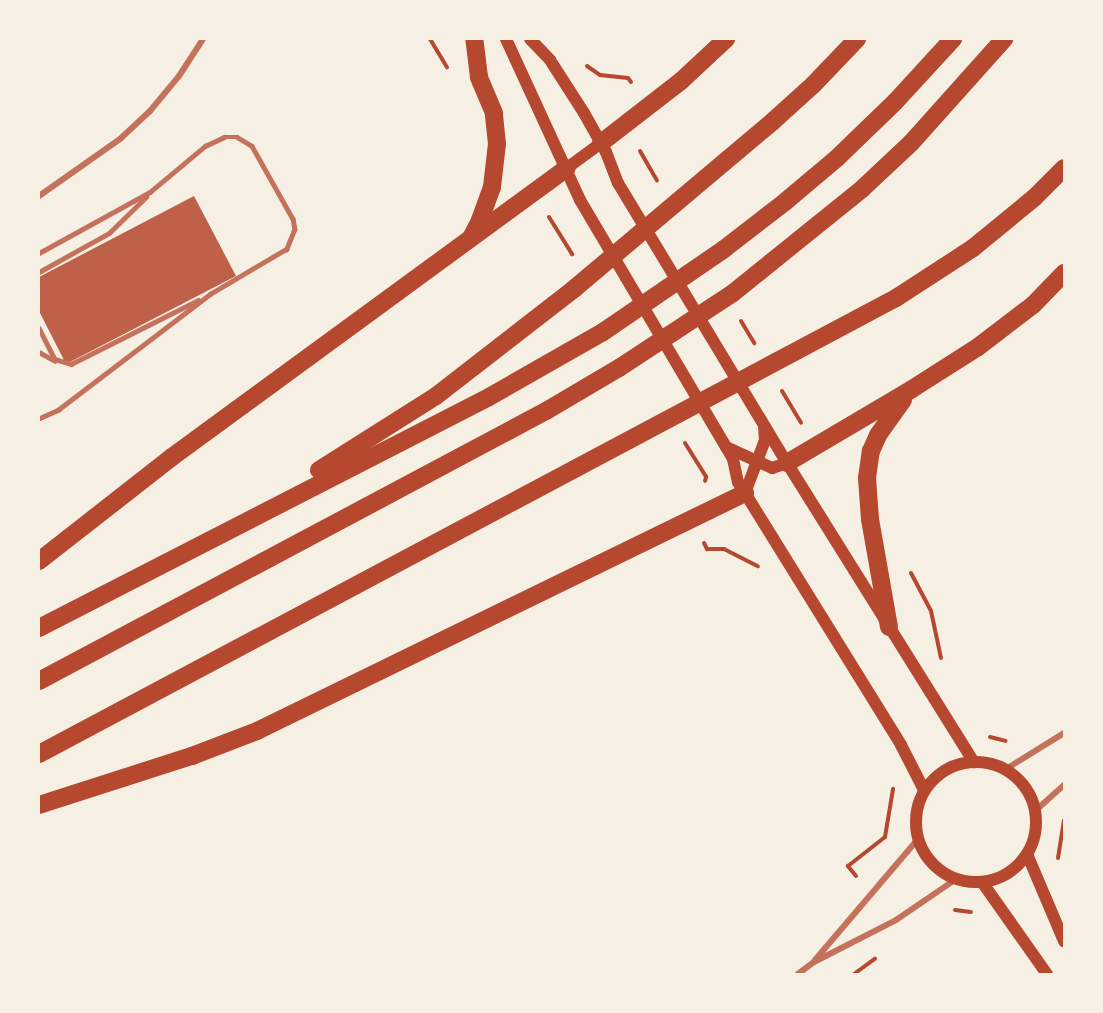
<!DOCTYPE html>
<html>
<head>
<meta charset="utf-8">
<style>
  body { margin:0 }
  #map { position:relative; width:1103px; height:1013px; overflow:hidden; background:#f6efe4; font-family:Ubuntu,sans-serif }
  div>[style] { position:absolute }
  .building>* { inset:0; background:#bf614a }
  .path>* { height:4px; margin:-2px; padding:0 2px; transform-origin:2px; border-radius:2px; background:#b5482f }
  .service>* { height:4.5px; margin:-2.25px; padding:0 2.25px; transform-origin:2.25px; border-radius:2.25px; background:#c5725c }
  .minor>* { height:6px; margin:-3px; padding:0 3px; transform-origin:3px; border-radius:3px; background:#c5725c }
  .secondary>* { height:12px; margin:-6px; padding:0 6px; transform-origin:6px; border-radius:6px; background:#b5482f }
  .secondary>.ring { margin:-6px; padding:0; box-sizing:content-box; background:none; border:12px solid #b5482f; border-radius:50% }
  .motorway>* { height:18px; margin:-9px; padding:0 9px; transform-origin:9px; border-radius:9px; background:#b5482f }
  span { translate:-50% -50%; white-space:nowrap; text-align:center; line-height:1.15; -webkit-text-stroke:6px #f6efe4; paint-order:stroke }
  .frame { position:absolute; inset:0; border:40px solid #f6efe4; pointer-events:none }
</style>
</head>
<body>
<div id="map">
  <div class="building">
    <div style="clip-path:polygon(194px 196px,236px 276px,66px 364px,39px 311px,39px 277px)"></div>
  </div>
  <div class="path">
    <div style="left:430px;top:39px;width:33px;rotate:59deg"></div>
    <div style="left:587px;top:66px;width:16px;rotate:35deg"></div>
    <div style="left:600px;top:75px;width:28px;rotate:6deg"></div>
    <div style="left:628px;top:78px;width:5px;rotate:53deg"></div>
    <div style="left:640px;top:151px;width:34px;rotate:60deg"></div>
    <div style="left:549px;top:217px;width:44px;rotate:58.1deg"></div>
    <div style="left:741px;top:321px;width:26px;rotate:59deg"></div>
    <div style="left:782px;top:391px;width:37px;rotate:59deg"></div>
    <div style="left:685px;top:443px;width:40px;rotate:58deg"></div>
    <div style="left:706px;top:477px;width:4px;rotate:104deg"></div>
    <div style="left:704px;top:543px;width:7px;rotate:63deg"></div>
    <div style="left:707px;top:549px;width:17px"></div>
    <div style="left:724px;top:549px;width:38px;rotate:27deg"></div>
    <div style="left:911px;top:573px;width:43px;rotate:62.2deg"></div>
    <div style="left:931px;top:611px;width:48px;rotate:78deg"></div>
    <div style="left:990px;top:737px;width:16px;rotate:14deg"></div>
    <div style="left:1058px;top:858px;width:38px;rotate:-81deg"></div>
    <div style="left:856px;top:876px;width:13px;rotate:-129deg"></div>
    <div style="left:848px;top:866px;width:47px;rotate:-38.1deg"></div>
    <div style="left:885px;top:837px;width:49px;rotate:-80.5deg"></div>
    <div style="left:955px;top:910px;width:16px;rotate:7deg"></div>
    <div style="left:854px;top:974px;width:26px;rotate:-36deg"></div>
  </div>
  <div class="service">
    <div style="left:39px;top:253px;width:127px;rotate:-28.8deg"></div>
    <div style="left:150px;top:192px;width:72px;rotate:-39.9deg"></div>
    <div style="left:205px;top:146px;width:21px;rotate:-25deg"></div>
    <div style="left:224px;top:137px;width:13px"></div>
    <div style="left:237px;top:137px;width:17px;rotate:31deg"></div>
    <div style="left:252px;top:146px;width:84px;rotate:60.7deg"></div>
    <div style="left:293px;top:219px;width:10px;rotate:79deg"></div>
    <div style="left:295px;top:229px;width:22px;rotate:112deg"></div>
    <div style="left:287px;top:249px;width:88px;rotate:149.4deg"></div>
    <div style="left:211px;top:294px;width:191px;rotate:142.7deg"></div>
    <div style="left:59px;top:410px;width:22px;rotate:156deg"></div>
    <div style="left:39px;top:272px;width:80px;rotate:-29.1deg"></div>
    <div style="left:109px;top:233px;width:52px;rotate:-44.2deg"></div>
    <div style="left:39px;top:328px;width:35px;rotate:63deg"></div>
    <div style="left:55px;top:359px;width:17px;rotate:17deg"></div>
    <div style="left:71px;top:364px;width:142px;rotate:-26.7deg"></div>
    <div style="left:39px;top:352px;width:18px;rotate:29deg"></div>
  </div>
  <div class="minor">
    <div style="left:39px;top:196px;width:99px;rotate:-35.1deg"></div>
    <div style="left:120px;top:139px;width:41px;rotate:-43deg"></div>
    <div style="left:150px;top:111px;width:45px;rotate:-50.4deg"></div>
    <div style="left:179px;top:76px;width:44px;rotate:-57deg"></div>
    <div style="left:1006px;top:769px;width:68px;rotate:-31.8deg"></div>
    <div style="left:1035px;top:811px;width:39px;rotate:-42deg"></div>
    <div style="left:815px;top:960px;width:157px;rotate:-49.6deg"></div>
    <div style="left:798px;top:974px;width:20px;rotate:-37deg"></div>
    <div style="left:814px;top:962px;width:92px;rotate:-27.1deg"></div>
    <div style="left:896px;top:920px;width:73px;rotate:-34.3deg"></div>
  </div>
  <div class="secondary">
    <div style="left:506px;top:39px;width:177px;rotate:65.3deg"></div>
    <div style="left:580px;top:200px;width:301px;rotate:59.4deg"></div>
    <div style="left:733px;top:459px;width:24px;rotate:78deg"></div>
    <div style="left:738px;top:482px;width:13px;rotate:58deg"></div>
    <div style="left:745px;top:493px;width:296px;rotate:58.2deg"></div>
    <div style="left:901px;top:745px;width:51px;rotate:62.9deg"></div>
    <div style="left:530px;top:39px;width:29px;rotate:46deg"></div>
    <div style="left:550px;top:60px;width:63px;rotate:57.3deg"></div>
    <div style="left:584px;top:113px;width:45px;rotate:60.6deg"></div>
    <div style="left:606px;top:152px;width:33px;rotate:69deg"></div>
    <div style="left:618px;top:183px;width:327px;rotate:58.9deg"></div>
    <div style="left:787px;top:463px;width:353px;rotate:58deg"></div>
    <div style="left:567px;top:168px;width:42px;rotate:-36.3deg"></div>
    <div style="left:726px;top:447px;width:51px;rotate:24.5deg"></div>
    <div style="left:772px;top:468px;width:16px;rotate:-18deg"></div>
    <div style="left:745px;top:493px;width:57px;rotate:-69.3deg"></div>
    <div style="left:765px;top:440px;width:14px;rotate:-94deg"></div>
    <div class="ring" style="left:916px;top:762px;width:108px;height:108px"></div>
    <div style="left:1027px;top:854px;width:95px;rotate:67deg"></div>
    <div style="left:982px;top:882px;width:113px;rotate:54.8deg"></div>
  </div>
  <div class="motorway">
    <div style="left:601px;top:143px;width:101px;rotate:-37.8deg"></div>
    <div style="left:681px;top:81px;width:62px;rotate:-43deg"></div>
    <div style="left:472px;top:236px;width:18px;rotate:-63deg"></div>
    <div style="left:480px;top:220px;width:35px;rotate:-70deg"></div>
    <div style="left:492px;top:187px;width:43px;rotate:-83.4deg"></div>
    <div style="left:497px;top:144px;width:31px;rotate:-96deg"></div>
    <div style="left:494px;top:113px;width:39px;rotate:-113deg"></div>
    <div style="left:479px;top:77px;width:38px;rotate:-97deg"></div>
    <div style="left:787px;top:463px;width:145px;rotate:-30.6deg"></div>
    <div style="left:912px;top:389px;width:78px;rotate:-32.5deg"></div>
    <div style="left:978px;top:347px;width:69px;rotate:-37.4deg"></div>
    <div style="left:1033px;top:305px;width:45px;rotate:-45.9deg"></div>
    <div style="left:319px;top:470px;width:138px;rotate:-32.3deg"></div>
    <div style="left:436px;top:396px;width:176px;rotate:-37.8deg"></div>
    <div style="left:575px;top:288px;width:258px;rotate:-40.1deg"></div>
    <div style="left:772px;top:122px;width:55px;rotate:-42.1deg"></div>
    <div style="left:813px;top:85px;width:64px;rotate:-46.3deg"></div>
    <div style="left:39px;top:561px;width:169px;rotate:-38deg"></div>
    <div style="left:172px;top:457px;width:489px;rotate:-36.2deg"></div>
    <div style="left:889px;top:627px;width:110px;rotate:-100deg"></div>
    <div style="left:870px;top:519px;width:41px;rotate:-94.2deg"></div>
    <div style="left:867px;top:478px;width:27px;rotate:-82deg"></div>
    <div style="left:871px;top:451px;width:17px;rotate:-66deg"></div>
    <div style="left:878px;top:435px;width:43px;rotate:-54.5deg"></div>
    <div style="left:39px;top:628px;width:506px;rotate:-27.17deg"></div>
    <div style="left:489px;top:397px;width:131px;rotate:-29.7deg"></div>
    <div style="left:603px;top:332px;width:147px;rotate:-34.4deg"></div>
    <div style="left:724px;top:249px;width:78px;rotate:-37.7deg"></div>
    <div style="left:786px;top:201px;width:67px;rotate:-40.1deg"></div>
    <div style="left:837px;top:158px;width:81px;rotate:-44deg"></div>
    <div style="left:895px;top:102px;width:86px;rotate:-47.4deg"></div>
    <div style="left:39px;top:681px;width:574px;rotate:-28.04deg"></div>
    <div style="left:546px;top:411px;width:85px;rotate:-30.5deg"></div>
    <div style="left:619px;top:368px;width:136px;rotate:-33.3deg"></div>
    <div style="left:733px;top:293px;width:167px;rotate:-38.9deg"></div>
    <div style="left:863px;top:188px;width:66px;rotate:-43.2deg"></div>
    <div style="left:911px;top:143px;width:140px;rotate:-48.2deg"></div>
    <div style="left:39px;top:754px;width:971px;rotate:-28.02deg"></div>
    <div style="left:896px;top:298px;width:92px;rotate:-33deg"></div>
    <div style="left:973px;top:248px;width:80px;rotate:-39.4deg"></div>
    <div style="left:1035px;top:197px;width:41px;rotate:-45deg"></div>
    <div style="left:39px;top:805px;width:161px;rotate:-17.8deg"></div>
    <div style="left:192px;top:756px;width:70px;rotate:-21deg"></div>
    <div style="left:257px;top:731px;width:543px;rotate:-26deg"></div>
  </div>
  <div class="frame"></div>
</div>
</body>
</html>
